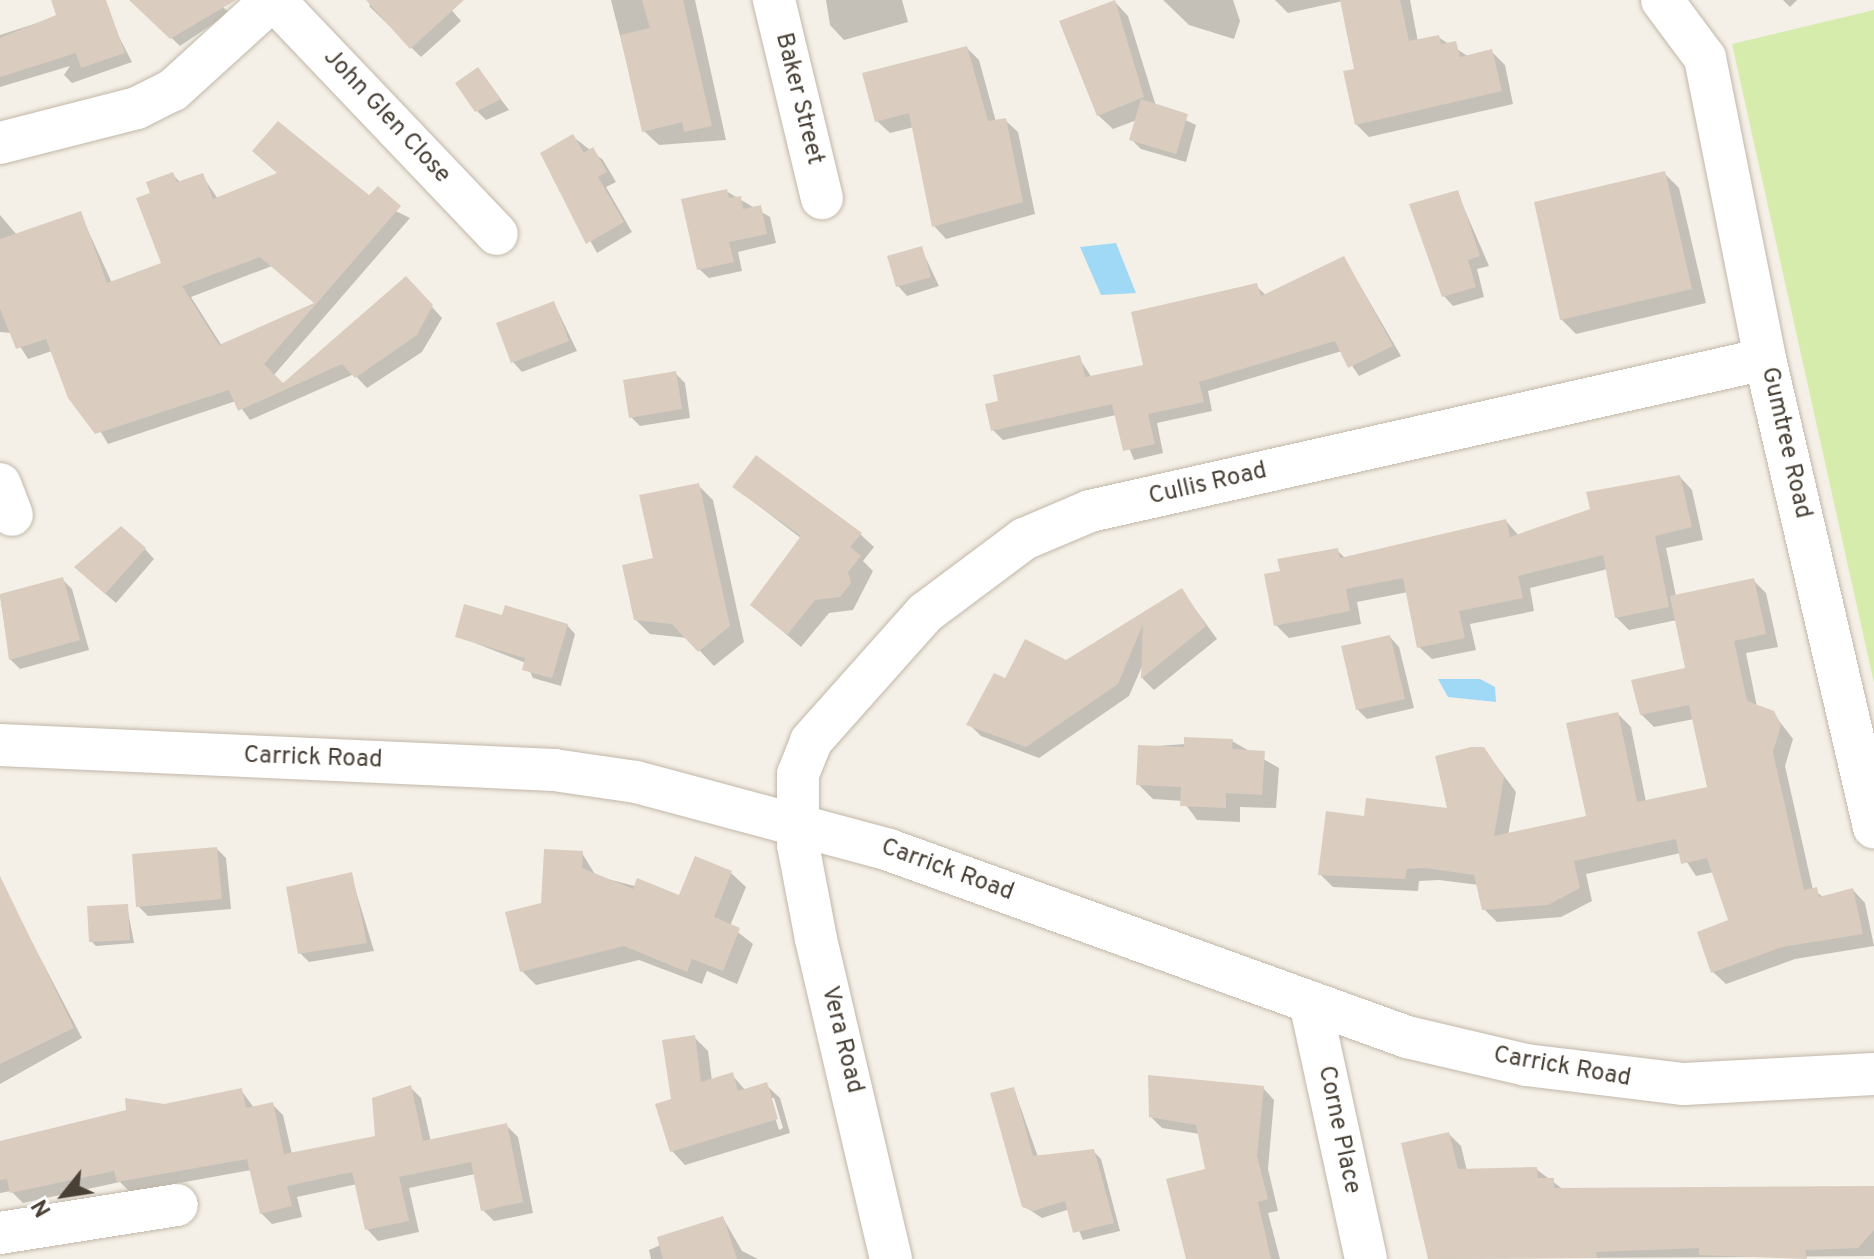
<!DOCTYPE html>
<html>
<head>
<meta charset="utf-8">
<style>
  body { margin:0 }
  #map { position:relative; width:1874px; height:1259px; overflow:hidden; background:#f5f0e7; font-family:Overpass,sans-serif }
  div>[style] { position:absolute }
  .green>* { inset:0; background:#d5ecad }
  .water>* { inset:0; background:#9fd9f6 }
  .shadow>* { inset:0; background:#0003 }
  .building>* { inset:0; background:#dacdbf }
  .roads { filter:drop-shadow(0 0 2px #c1b7a9) drop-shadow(0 0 2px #c1b7a9) }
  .minor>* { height:42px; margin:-21px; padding:0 21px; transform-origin:21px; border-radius:21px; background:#fff }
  span { translate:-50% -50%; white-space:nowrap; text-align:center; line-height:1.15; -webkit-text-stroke:8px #fff; paint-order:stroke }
  .street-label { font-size:24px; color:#494036 }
  .north { position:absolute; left:24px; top:1155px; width:80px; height:80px; -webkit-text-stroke:6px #fff; paint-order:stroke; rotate:240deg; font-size:22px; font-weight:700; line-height:32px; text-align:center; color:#494036 }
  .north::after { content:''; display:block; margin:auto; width:28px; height:36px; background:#494036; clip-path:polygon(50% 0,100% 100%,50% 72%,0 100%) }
</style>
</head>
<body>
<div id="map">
  <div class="green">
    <div style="clip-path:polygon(1874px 10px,1874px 683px,1732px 44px)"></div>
  </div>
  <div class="water">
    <div style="clip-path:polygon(1116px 243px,1136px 293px,1101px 295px,1080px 247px)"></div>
    <div style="clip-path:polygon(1438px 679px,1480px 679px,1495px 687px,1496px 702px,1448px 697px)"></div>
  </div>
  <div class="shadow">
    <div style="clip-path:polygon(53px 0,101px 2px,132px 62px,72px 83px,64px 75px,70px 66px,0 87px,0 35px,59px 16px)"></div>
    <div style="clip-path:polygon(216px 0,229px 13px,180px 46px,133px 1px)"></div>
    <div style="clip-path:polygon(376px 0,443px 0,461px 21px,421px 57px,369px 6px)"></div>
    <div style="clip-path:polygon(611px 0,695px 0,726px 140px,659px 145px,644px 131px)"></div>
    <div style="clip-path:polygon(826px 0,902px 0,908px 22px,844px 40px,830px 25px)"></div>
    <div style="clip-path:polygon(1233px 0,1240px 21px,1234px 39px,1189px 25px,1163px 0)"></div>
    <div style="clip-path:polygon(1275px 0,1410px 0,1418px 42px,1438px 37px,1469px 57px,1492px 52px,1505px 65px,1513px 104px,1369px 137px,1356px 124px,1357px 70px,1343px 1px,1288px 13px)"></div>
    <div style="clip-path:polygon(1783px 0,1797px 0,1790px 7px)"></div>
    <div style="clip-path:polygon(1114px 1px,1128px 16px,1156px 106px,1196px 125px,1186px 162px,1141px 149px,1131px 139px,1137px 120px,1113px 129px,1098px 115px)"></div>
    <div style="clip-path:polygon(967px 48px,979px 60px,996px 122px,1005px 120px,1018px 132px,1035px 214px,946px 239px,934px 226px,914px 127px,890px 133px,877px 121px)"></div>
    <div style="clip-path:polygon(478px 69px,509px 110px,486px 120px,477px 111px)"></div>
    <div style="clip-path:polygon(572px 136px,603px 160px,616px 182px,606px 187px,632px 232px,597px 253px,542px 153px)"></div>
    <div style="clip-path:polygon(1664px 173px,1679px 188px,1706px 303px,1576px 334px,1561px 319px)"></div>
    <div style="clip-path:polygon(evenodd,172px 174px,181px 183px,202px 175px,218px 199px,369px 198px,410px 218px,273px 376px,283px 386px,416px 289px,442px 318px,422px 352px,367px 388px,354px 374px,250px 420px,236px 401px,108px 444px,52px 351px,28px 359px,12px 333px,0 332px,0 215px,17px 235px,80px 213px,112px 283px,164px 265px,152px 195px,172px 174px,272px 266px,316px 304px,222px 346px,191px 297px,272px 266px)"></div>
    <div style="clip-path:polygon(726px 191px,770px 217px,776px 243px,738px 252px,742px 271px,709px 278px,699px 269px)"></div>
    <div style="clip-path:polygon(1457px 192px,1489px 266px,1477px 269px,1484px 297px,1453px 306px,1444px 296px)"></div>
    <div style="clip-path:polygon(921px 248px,939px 286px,907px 296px,898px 286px)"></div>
    <div style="clip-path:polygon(1344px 258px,1401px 356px,1359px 376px,1342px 351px,1208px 391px,1212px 411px,1157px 423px,1163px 453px,1134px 460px,1116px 415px,1003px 440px,993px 430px,1001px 402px,1079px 358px,1092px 378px,1145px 366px,1256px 286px,1266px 295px)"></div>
    <div style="clip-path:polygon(554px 303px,577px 351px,522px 372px,513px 362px)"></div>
    <div style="clip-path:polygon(675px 373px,685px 383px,690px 418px,640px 426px,631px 417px)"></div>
    <div style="clip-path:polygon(1680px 477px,1692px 490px,1703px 540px,1666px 548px,1676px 596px,1753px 580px,1766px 593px,1778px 647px,1746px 653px,1757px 707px,1773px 713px,1793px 739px,1785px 766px,1813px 890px,1825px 898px,1853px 890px,1865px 903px,1874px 946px,1795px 959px,1726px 984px,1713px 972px,1731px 921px,1714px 872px,1696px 876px,1681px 853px,1586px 874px,1592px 901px,1561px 917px,1497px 922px,1484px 909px,1479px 885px,1439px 880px,1419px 881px,1418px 891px,1333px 887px,1320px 874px,1365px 818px,1450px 811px,1484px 749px,1516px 792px,1508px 835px,1589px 817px,1618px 714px,1631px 727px,1646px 802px,1710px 788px,1694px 719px,1654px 727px,1641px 714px,1687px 670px,1677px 620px,1629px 630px,1616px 617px,1608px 569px,1530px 588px,1534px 611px,1470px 624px,1476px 650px,1432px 659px,1419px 647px,1408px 592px,1357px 602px,1361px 624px,1289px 638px,1276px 625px,1282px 572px,1337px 550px,1346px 559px,1506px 521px,1519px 536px)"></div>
    <div style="clip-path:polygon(698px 485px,713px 500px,744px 642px,714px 666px,688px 638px,650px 634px,635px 619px,655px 560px)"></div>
    <div style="clip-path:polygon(734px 487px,860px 534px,874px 547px,863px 561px,873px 571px,853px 610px,829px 613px,801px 647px,752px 605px,802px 539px)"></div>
    <div style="clip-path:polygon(145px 549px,154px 559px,116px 603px,86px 577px)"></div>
    <div style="clip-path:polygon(62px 579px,72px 589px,89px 650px,20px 669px,10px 659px,0 596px)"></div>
    <div style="clip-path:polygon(1182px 591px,1217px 639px,1154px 690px,1143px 679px,1143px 664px,1129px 696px,1039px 758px,981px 736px,969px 724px,1006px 681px,1066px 662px)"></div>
    <div style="clip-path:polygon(504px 618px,567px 625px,575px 634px,561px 686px,533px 678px,526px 663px,457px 636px)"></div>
    <div style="clip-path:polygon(1390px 637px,1399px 647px,1414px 708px,1367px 719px,1357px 709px)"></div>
    <div style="clip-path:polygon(1232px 741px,1279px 768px,1276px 808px,1240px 807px,1240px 822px,1197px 820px,1183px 801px,1153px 799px,1138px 784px,1140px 747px)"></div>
    <div style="clip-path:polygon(217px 849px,226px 858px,231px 909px,148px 916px,138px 906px)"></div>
    <div style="clip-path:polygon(582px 853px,596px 876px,681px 898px,696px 859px,731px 873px,746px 887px,730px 926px,753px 944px,737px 984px,707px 971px,702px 984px,639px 960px,536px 985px,522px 971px,543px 904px)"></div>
    <div style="clip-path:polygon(351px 875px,374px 951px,309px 962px,300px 953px)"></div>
    <div style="clip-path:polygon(10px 900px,82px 1038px,0 1084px,0 904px)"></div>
    <div style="clip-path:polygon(127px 906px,134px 943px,96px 946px,91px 941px)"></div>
    <div style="clip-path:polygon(evenodd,694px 1037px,708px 1051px,712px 1081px,732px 1075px,746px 1091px,766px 1085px,780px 1098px,790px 1133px,685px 1165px,672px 1151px,674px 1100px,694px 1037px,769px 1098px,774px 1098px,783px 1128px,779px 1130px,769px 1098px)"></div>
    <div style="clip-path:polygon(410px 1087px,421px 1098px,431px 1142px,507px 1126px,518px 1137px,533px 1213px,494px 1221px,483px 1210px,475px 1174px,409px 1188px,419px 1232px,378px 1241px,367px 1229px,357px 1184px,297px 1197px,302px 1217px,272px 1224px,261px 1213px,251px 1170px,130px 1192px,120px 1182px,23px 1203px,11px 1191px,0 1193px,0 1143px,241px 1090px,254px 1108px,272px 1104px,283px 1115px,292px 1154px,378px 1138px)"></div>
    <div style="clip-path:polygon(1263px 1088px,1274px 1100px,1268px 1169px,1278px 1211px,1268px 1213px,1280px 1259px,1187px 1259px,1207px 1171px,1200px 1134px,1162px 1128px,1151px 1117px)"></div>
    <div style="clip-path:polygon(1014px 1089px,1038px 1157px,1093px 1151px,1101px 1159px,1120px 1231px,1083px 1240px,1070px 1209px,1042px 1218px,1024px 1206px,993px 1094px)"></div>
    <div style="clip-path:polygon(1449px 1134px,1461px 1146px,1467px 1171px,1536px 1169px,1564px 1190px,1874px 1188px,1874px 1256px,1431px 1259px,1404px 1144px)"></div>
    <div style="clip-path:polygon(723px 1218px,742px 1251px,758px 1259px,651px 1259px,649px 1250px)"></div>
  </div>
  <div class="building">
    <div style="clip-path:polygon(51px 0,106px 0,125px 53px,81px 68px,76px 53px,0 77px,0 38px,56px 15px)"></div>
    <div style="clip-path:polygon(129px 0,236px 0,170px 39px)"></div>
    <div style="clip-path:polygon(366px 0,464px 0,410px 49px)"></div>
    <div style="clip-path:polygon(642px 0,683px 0,712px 126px,684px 132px,682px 122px,642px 132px,620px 35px,650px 28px)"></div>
    <div style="clip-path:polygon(1115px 0,1144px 97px,1097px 116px,1059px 21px)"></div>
    <div style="clip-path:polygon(1340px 0,1400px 0,1409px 41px,1439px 35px,1441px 44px,1456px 41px,1460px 57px,1492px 49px,1502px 91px,1355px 125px,1343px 71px,1354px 69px)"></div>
    <div style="clip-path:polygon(967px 46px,988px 121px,1006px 118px,1023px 202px,932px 227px,909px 113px,875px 122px,862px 73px)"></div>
    <div style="clip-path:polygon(478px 67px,501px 99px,475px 112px,455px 83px)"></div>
    <div style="clip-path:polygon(1141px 99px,1188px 114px,1176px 154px,1129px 140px)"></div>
    <div style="clip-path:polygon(evenodd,278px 121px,369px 195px,378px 186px,401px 206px,264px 364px,283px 383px,406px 276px,433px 305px,417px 335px,355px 378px,342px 364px,238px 411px,229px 390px,95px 434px,68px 398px,46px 339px,16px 349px,0 309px,0 239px,81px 211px,107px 283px,161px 263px,136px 198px,150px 193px,146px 182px,173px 172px,177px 182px,203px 173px,213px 199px,277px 173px,252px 151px,278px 121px,260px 257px,314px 303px,219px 345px,182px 286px,260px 257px)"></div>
    <div style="clip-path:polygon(573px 134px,584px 153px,593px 147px,607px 172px,598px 177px,624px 222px,586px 244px,540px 153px)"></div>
    <div style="clip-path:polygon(1665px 171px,1692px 289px,1560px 320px,1534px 202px)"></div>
    <div style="clip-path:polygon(727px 189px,729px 198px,741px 196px,743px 209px,761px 205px,767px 234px,729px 242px,734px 262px,697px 270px,681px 199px)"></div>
    <div style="clip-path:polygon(1458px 190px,1480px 256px,1468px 260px,1476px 287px,1442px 297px,1409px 204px)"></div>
    <div style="clip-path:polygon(922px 246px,931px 277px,896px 287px,887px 256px)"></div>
    <div style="clip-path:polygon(1344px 256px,1393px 346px,1348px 368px,1335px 341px,1199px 382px,1204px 402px,1148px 414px,1155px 444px,1123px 451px,1112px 404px,991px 431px,985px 404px,998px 401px,993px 375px,1080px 355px,1085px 377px,1143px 365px,1131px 312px,1257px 283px,1261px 296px)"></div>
    <div style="clip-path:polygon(554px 301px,569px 341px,511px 363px,496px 323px)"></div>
    <div style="clip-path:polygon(676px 371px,682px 409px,629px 418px,623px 380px)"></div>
    <div style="clip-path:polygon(756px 455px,862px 533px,850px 547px,861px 556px,848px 572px,851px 583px,840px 597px,815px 600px,787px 635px,750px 605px,801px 536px,732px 487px)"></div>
    <div style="clip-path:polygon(1680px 475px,1692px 527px,1655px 536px,1669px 607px,1615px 618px,1603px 555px,1518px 576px,1523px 598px,1459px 611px,1465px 638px,1417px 648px,1403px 578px,1346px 589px,1350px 611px,1274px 626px,1264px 574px,1280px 571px,1277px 559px,1338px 548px,1340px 558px,1506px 519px,1510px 537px,1590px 509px,1586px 492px)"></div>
    <div style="clip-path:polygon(699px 483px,730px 626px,698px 652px,672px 624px,634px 620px,622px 565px,653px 558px,639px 495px)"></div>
    <div style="clip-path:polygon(121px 526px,146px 548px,105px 594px,74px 567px)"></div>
    <div style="clip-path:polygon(63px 577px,80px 640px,9px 660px,0 594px)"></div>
    <div style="clip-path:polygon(1754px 578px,1766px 634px,1734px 641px,1747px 701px,1774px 711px,1781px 725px,1773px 752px,1804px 890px,1817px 887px,1819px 897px,1853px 888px,1863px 934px,1782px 947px,1711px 973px,1697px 932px,1728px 920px,1707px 858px,1681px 864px,1676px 839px,1574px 861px,1580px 888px,1548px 905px,1482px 910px,1474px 875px,1425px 868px,1407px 869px,1405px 879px,1318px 875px,1326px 811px,1364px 816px,1366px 798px,1447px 808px,1435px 756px,1471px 747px,1484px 747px,1504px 777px,1494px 836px,1586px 816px,1566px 723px,1618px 712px,1637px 802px,1707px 787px,1689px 705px,1640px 715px,1631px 680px,1685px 668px,1670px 596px)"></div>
    <div style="clip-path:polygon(1182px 588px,1206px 626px,1141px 679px,1143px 624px,1118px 684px,1026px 747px,966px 725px,994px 673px,1005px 678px,1025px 639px,1066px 660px)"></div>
    <div style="clip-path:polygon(464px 604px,502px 615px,505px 605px,568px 624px,552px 678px,522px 670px,525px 658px,455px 637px)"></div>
    <div style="clip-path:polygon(1390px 635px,1405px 699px,1356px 710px,1341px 646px)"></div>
    <div style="clip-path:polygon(1184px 737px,1233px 739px,1232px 749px,1265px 751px,1262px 795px,1226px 793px,1226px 808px,1180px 806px,1181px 787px,1136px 785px,1138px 745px,1184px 747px)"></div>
    <div style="clip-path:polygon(217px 847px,222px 899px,136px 907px,132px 854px)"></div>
    <div style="clip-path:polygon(544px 849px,583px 851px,582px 868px,633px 889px,637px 878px,679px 895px,695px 856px,732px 871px,714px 917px,740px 928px,723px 971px,692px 959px,687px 972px,624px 946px,520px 972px,505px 912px,541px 903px)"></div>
    <div style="clip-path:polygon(352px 872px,367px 943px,298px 954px,286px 887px)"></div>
    <div style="clip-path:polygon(0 876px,74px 1028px,0 1064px)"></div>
    <div style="clip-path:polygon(128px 904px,130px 940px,89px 942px,87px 906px)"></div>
    <div style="clip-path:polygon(695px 1035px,701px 1082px,733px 1072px,738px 1091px,767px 1082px,778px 1119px,670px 1152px,655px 1104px,671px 1099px,662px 1040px)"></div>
    <div style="clip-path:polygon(1148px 1075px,1264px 1086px,1257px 1156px,1268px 1199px,1258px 1202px,1271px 1259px,1186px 1259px,1166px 1179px,1205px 1169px,1196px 1125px,1149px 1117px)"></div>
    <div style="clip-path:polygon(411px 1085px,423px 1141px,507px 1123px,523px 1202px,481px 1211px,471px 1162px,399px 1177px,409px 1221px,365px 1230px,352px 1172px,287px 1186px,292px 1206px,260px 1214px,247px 1159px,117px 1182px,114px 1171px,10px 1193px,7px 1179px,0 1180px,0 1141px,126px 1110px,125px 1098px,164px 1104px,242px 1088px,246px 1108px,273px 1102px,284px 1154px,375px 1136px,372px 1098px)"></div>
    <div style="clip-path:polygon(1014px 1087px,1033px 1156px,1094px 1149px,1114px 1223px,1073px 1233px,1065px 1201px,1033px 1211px,1022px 1207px,990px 1093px)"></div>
    <div style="clip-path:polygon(1449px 1132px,1458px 1169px,1537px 1167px,1538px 1178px,1554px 1178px,1554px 1188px,1874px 1186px,1874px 1230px,1858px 1248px,1805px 1250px,1807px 1259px,1699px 1255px,1699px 1248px,1596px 1252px,1597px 1258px,1428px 1259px,1401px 1143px)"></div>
    <div style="clip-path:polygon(723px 1216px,737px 1259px,663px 1259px,657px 1237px)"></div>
  </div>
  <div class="roads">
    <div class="minor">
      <div style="left:274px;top:0;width:323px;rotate:46.4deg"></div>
      <div style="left:774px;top:0;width:204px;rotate:76.4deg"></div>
      <div style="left:1662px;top:0;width:72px;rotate:53.4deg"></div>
      <div style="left:1705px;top:58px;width:307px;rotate:78.7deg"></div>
      <div style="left:1765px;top:359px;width:481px;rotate:76.9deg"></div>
      <div style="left:0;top:143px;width:141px;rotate:-14.3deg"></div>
      <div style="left:137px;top:108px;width:40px;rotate:-26.6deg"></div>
      <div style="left:173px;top:90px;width:134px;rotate:-42.3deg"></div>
      <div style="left:0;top:484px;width:33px;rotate:69deg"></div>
      <div style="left:0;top:745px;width:555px;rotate:2.58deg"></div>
      <div style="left:554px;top:770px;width:83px;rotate:8.3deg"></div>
      <div style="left:636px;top:782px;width:262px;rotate:15deg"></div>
      <div style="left:889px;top:850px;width:551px;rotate:19.85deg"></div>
      <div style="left:1407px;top:1037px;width:122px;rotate:13.2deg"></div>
      <div style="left:1526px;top:1065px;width:159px;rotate:6.9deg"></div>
      <div style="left:1684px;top:1084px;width:190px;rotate:-3deg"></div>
      <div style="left:1310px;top:1002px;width:263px;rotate:77.7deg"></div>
      <div style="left:0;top:1233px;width:179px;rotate:-9deg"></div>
      <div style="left:891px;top:1259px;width:329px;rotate:-103.2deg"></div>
      <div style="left:816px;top:939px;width:96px;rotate:-100.8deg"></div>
      <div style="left:798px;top:845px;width:71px;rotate:-90deg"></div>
      <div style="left:798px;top:774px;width:35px;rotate:-68deg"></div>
      <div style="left:811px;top:741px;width:171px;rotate:-48.3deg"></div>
      <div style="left:925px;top:613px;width:124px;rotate:-36.8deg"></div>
      <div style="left:1024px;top:539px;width:72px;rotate:-23deg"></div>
      <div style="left:1090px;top:511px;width:692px;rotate:-12.69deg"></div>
    </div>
  </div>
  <div class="street-label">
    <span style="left:798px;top:99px;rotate:76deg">Baker Street</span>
    <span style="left:386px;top:117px;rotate:47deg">John Glen Close</span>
    <span style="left:1785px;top:443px;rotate:77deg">Gumtree Road</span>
    <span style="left:1208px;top:485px;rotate:-13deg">Cullis Road</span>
    <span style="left:313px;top:759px;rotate:2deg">Carrick Road</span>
    <span style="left:947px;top:871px;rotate:20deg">Carrick Road</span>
    <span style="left:841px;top:1040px;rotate:76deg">Vera Road</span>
    <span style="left:1562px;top:1068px;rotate:10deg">Carrick Road</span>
    <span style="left:1338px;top:1130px;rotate:78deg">Corne Place</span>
  </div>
  <div class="north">N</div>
</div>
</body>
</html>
